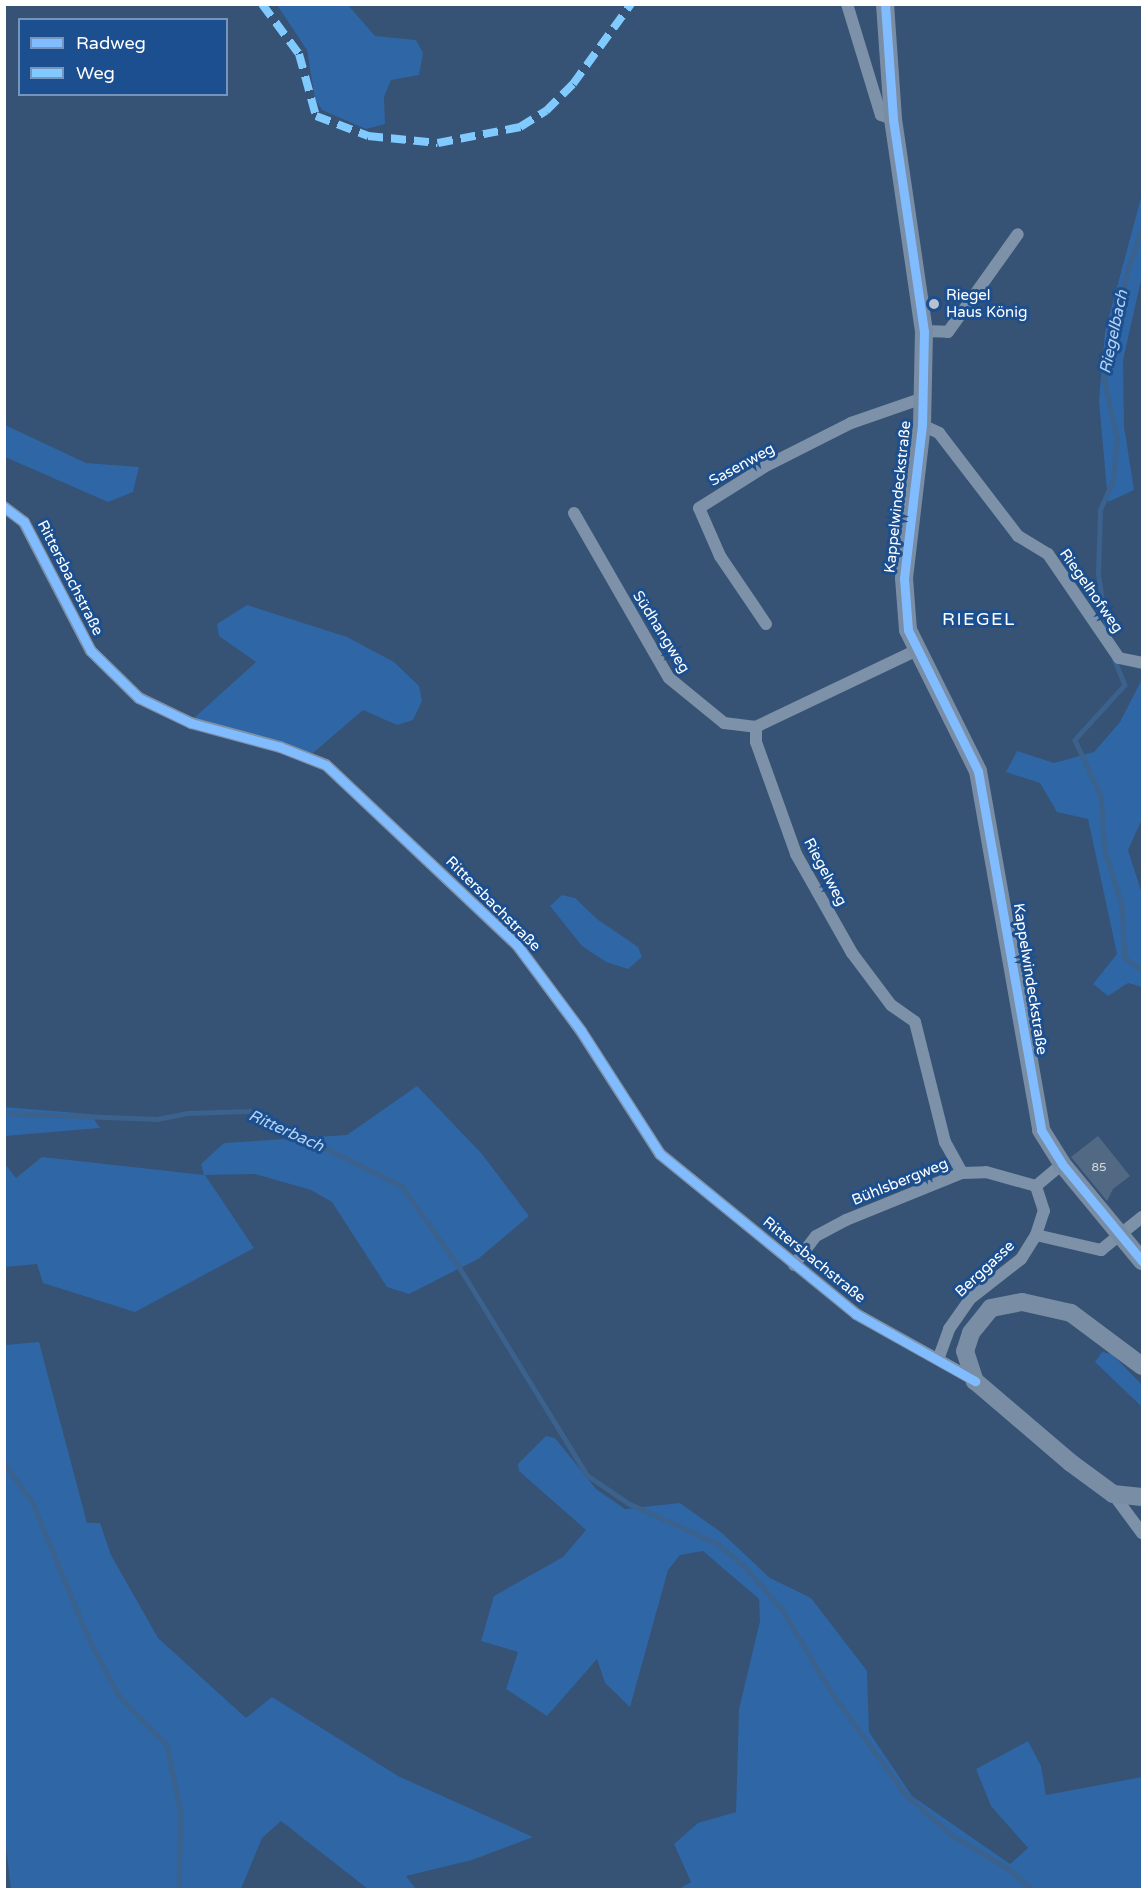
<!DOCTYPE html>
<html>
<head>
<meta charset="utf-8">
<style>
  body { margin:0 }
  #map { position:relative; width:1147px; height:1894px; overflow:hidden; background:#365274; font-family:"Varela Round",sans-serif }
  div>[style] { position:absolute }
  .green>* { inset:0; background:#2f66a5 }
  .stream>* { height:4.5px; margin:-2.25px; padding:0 2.25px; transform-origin:2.25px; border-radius:2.25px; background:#3b618d }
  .building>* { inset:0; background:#526984 }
  .street>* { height:12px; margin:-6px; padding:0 6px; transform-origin:6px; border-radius:6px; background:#7d92a8 }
  .secondary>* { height:18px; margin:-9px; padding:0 9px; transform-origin:9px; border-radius:9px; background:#798da4 }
  .quiet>* { height:8px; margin-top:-4px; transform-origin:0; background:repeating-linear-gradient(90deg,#80caff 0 15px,transparent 0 23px) }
  .cycleway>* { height:9px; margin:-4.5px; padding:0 4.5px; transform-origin:4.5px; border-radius:4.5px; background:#80bcff }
  .dots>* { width:16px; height:16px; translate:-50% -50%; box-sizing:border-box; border:3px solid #1b4f8f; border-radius:50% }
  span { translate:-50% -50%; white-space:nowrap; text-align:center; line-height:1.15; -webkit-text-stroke:6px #1b4f8f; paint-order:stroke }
  .number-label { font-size:12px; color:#d4dae0 }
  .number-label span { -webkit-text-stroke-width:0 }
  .poi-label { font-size:15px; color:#fff }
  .left { translate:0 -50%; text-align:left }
  .street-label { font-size:15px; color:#fff }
  .water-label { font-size:16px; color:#b5d3f5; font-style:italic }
  .quarter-label { font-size:18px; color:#fff; letter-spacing:1.5px }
  .frame { position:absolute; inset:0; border:6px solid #fff; pointer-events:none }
  .legend { position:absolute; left:18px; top:18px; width:210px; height:78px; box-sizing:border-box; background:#1b4f8f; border:2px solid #7695bc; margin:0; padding:8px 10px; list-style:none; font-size:18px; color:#fff }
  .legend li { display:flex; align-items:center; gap:12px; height:30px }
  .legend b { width:30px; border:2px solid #7695bc }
</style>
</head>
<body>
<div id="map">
  <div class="green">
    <div style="clip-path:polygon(277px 5px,348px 5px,375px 36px,416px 40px,423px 53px,419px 75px,391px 80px,384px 97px,385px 124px,366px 129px,322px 110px,315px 99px,307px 50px)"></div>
    <div style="clip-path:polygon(1142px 194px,1142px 276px,1123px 360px,1124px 426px,1134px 490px,1108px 502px,1099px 401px,1105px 332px)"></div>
    <div style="clip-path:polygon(5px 425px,86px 463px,139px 467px,133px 492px,108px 502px,5px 457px)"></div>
    <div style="clip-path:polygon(247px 605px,347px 637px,394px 662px,419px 686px,422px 701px,413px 720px,397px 725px,363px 710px,313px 753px,194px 718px,256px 662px,219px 636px,217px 624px)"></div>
    <div style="clip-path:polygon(1142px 679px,1142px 819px,1128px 850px,1142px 894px,1142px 987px,1128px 983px,1108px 996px,1093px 984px,1117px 954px,1088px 819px,1057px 812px,1040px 783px,1006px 772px,1017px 751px,1054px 763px,1094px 752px,1120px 722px)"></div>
    <div style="clip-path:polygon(562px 895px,575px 898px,597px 919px,638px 947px,642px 957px,628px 969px,606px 962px,582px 946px,550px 906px)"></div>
    <div style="clip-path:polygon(417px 1086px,482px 1154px,529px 1216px,478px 1259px,409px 1294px,387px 1287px,332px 1202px,311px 1190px,255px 1174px,205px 1175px,254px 1248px,135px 1312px,43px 1283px,37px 1264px,5px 1267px,5px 1164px,16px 1178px,42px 1157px,204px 1175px,201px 1164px,224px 1143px,347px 1135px)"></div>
    <div style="clip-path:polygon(4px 1107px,90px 1114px,100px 1128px,5px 1136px)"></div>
    <div style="clip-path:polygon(39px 1342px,87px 1523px,100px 1523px,111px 1555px,158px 1638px,246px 1718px,272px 1697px,398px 1776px,533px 1837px,472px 1860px,406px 1876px,416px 1889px,368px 1889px,281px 1821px,262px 1838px,241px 1889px,11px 1889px,4px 1830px,5px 1345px)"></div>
    <div style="clip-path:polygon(1102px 1352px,1112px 1354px,1142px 1385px,1142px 1407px,1095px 1362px)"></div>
    <div style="clip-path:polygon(546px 1436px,555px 1438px,596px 1489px,625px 1509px,680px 1503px,722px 1533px,770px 1578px,811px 1598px,867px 1671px,869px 1732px,912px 1796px,1010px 1864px,1028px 1848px,991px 1806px,976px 1769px,1028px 1741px,1041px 1766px,1046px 1795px,1142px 1777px,1142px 1889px,679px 1889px,691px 1882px,674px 1844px,698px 1823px,736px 1812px,739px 1709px,760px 1621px,759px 1599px,703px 1551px,680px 1555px,668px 1570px,630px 1707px,605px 1683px,597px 1659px,547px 1716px,506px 1689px,518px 1652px,481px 1641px,494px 1596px,563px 1557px,586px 1530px,519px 1471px,518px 1464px)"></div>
  </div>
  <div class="stream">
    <div style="left:1107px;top:633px;width:60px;rotate:-98.7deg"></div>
    <div style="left:1098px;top:574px;width:64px;rotate:-88.2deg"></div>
    <div style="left:1100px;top:510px;width:33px;rotate:-67deg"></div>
    <div style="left:1113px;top:480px;width:40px;rotate:-84.3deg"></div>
    <div style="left:1117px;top:440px;width:61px;rotate:-102.2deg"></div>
    <div style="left:1104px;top:380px;width:114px;rotate:-77.8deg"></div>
    <div style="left:1128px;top:269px;width:44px;rotate:-71.6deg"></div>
    <div style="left:1114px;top:658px;width:29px;rotate:68deg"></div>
    <div style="left:1125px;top:685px;width:74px;rotate:132.3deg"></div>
    <div style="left:1075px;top:740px;width:62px;rotate:65.1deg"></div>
    <div style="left:1101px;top:796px;width:55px;rotate:85.8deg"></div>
    <div style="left:1105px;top:851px;width:57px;rotate:72.5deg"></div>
    <div style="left:1122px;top:905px;width:53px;rotate:86.8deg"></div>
    <div style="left:1125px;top:958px;width:21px;rotate:35deg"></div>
    <div style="left:4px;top:1113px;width:153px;rotate:2.2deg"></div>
    <div style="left:157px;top:1119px;width:32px;rotate:-11deg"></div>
    <div style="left:188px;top:1113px;width:62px;rotate:-1.8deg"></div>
    <div style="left:250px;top:1111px;width:169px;rotate:26.3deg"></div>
    <div style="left:402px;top:1186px;width:97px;rotate:54.7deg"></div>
    <div style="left:458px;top:1265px;width:246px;rotate:58.4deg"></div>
    <div style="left:587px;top:1475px;width:50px;rotate:34.3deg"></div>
    <div style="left:628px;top:1503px;width:99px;rotate:24.5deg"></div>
    <div style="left:718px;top:1544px;width:34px;rotate:40deg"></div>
    <div style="left:744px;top:1566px;width:57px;rotate:48.5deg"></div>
    <div style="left:782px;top:1609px;width:98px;rotate:59.2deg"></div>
    <div style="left:832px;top:1693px;width:126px;rotate:54deg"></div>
    <div style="left:906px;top:1795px;width:61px;rotate:41deg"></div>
    <div style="left:952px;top:1835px;width:71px;rotate:31.2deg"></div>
    <div style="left:1013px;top:1872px;width:27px;rotate:42deg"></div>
    <div style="left:4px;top:1463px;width:47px;rotate:53.6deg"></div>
    <div style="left:32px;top:1501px;width:152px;rotate:67.5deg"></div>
    <div style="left:90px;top:1641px;width:64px;rotate:61.8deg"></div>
    <div style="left:120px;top:1697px;width:67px;rotate:45.6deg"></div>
    <div style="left:167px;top:1745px;width:70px;rotate:78.5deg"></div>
    <div style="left:181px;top:1814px;width:76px;rotate:91.5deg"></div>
  </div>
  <div class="building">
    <div style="clip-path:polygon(1098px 1136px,1130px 1176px,1113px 1189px,1107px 1201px,1071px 1157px)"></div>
  </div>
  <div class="street">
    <div style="left:847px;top:4px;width:116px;rotate:73deg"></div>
    <div style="left:881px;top:115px;width:13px;rotate:18deg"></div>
    <div style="left:924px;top:331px;width:24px;rotate:2deg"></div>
    <div style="left:948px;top:332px;width:120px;rotate:-54.5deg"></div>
    <div style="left:922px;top:425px;width:19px;rotate:25deg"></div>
    <div style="left:939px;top:433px;width:130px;rotate:52.5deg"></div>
    <div style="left:1018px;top:536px;width:35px;rotate:31deg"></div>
    <div style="left:1048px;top:554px;width:126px;rotate:55.7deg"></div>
    <div style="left:1119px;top:658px;width:24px;rotate:12deg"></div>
    <div style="left:4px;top:507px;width:25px;rotate:37deg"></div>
    <div style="left:24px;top:522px;width:145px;rotate:62.6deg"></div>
    <div style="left:91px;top:651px;width:67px;rotate:44.4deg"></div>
    <div style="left:139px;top:698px;width:58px;rotate:25.7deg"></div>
    <div style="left:191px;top:723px;width:92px;rotate:15.1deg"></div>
    <div style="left:280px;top:747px;width:49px;rotate:21.4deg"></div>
    <div style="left:326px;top:765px;width:262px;rotate:43.3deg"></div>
    <div style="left:517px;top:945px;width:107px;rotate:53.3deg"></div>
    <div style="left:581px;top:1031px;width:146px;rotate:57.3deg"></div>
    <div style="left:660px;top:1154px;width:253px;rotate:39.2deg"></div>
    <div style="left:856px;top:1314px;width:135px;rotate:29.2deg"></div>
    <div style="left:574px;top:513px;width:190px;rotate:60.1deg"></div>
    <div style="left:669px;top:678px;width:71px;rotate:39.3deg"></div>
    <div style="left:724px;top:723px;width:32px;rotate:7deg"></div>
    <div style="left:766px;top:624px;width:82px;rotate:-124.1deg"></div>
    <div style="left:720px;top:556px;width:52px;rotate:-113.6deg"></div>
    <div style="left:699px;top:508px;width:77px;rotate:-32.2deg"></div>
    <div style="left:764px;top:467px;width:97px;rotate:-26.8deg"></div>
    <div style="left:851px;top:423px;width:76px;rotate:-19.1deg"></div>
    <div style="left:915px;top:651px;width:176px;rotate:154.5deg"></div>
    <div style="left:756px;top:727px;width:15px;rotate:90deg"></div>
    <div style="left:756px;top:742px;width:119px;rotate:70.3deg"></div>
    <div style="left:796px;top:854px;width:114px;rotate:60.5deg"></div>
    <div style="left:852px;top:953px;width:65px;rotate:53.1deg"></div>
    <div style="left:891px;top:1005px;width:29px;rotate:35deg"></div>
    <div style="left:915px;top:1022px;width:124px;rotate:76deg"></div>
    <div style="left:945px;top:1142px;width:35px;rotate:61deg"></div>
    <div style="left:1036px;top:1235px;width:67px;rotate:13deg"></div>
    <div style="left:1101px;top:1250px;width:53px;rotate:-38.8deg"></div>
    <div style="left:794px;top:1265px;width:36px;rotate:-53deg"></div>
    <div style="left:816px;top:1236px;width:34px;rotate:-28deg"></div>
    <div style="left:846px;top:1220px;width:125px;rotate:-22.1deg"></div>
    <div style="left:962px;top:1173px;width:24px;rotate:-2deg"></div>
    <div style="left:986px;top:1172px;width:52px;rotate:15.6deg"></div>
    <div style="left:1036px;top:1186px;width:34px;rotate:-40deg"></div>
    <div style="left:939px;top:1357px;width:30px;rotate:-70deg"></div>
    <div style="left:949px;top:1329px;width:38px;rotate:-55deg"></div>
    <div style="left:971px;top:1298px;width:63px;rotate:-38deg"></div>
    <div style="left:1021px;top:1259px;width:28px;rotate:-58deg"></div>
    <div style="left:1036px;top:1235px;width:25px;rotate:-72deg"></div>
    <div style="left:1044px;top:1211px;width:26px;rotate:-108deg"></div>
    <div style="left:1113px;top:1494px;width:49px;rotate:53.4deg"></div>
  </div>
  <div class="secondary">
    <div style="left:885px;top:4px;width:115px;rotate:86deg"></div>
    <div style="left:893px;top:119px;width:214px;rotate:81.7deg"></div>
    <div style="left:924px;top:331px;width:94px;rotate:91.2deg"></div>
    <div style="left:922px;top:425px;width:154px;rotate:96.7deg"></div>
    <div style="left:904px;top:578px;width:52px;rotate:85.6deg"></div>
    <div style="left:908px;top:630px;width:157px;rotate:63.6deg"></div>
    <div style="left:978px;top:771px;width:364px;rotate:80deg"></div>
    <div style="left:1041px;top:1130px;width:40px;rotate:58deg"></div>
    <div style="left:1062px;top:1164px;width:126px;rotate:50.5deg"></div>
    <div style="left:1142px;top:1366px;width:89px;rotate:-143.3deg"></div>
    <div style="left:1071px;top:1313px;width:50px;rotate:-167.3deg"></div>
    <div style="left:1022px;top:1302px;width:32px;rotate:169deg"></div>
    <div style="left:991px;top:1308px;width:32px;rotate:129deg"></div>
    <div style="left:971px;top:1333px;width:19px;rotate:108deg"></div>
    <div style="left:965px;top:1351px;width:32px;rotate:72deg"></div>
    <div style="left:975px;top:1381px;width:126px;rotate:40.5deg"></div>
    <div style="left:1071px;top:1463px;width:52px;rotate:36.4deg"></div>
    <div style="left:1113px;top:1494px;width:29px;rotate:6deg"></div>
  </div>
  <div class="quiet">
    <div style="left:262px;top:4px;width:62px;rotate:53.5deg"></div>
    <div style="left:299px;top:54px;width:64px;rotate:74.7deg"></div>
    <div style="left:316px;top:116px;width:56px;rotate:21deg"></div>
    <div style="left:368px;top:136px;width:70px;rotate:5.7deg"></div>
    <div style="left:438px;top:143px;width:84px;rotate:-11deg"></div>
    <div style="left:520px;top:127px;width:31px;rotate:-32deg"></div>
    <div style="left:546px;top:111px;width:38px;rotate:-45deg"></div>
    <div style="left:573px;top:84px;width:99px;rotate:-54.1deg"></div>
  </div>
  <div class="cycleway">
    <div style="left:885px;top:4px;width:115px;rotate:86deg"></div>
    <div style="left:893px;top:119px;width:214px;rotate:81.7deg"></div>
    <div style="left:924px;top:331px;width:94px;rotate:91.2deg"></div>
    <div style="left:922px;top:425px;width:154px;rotate:96.7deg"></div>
    <div style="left:904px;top:578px;width:52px;rotate:85.6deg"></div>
    <div style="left:908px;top:630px;width:157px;rotate:63.6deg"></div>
    <div style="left:978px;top:771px;width:364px;rotate:80deg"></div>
    <div style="left:1041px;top:1130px;width:40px;rotate:58deg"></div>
    <div style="left:1062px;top:1164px;width:126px;rotate:50.5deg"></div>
    <div style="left:4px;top:507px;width:25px;rotate:37deg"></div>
    <div style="left:24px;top:522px;width:145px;rotate:62.6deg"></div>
    <div style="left:91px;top:651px;width:67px;rotate:44.4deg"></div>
    <div style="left:139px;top:698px;width:58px;rotate:25.7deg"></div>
    <div style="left:191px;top:723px;width:92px;rotate:15.1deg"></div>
    <div style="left:280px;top:747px;width:49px;rotate:21.4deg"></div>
    <div style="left:326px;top:765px;width:262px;rotate:43.3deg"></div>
    <div style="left:517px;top:945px;width:107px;rotate:53.3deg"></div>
    <div style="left:581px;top:1031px;width:146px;rotate:57.3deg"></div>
    <div style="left:660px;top:1154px;width:253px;rotate:39.2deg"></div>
    <div style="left:856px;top:1314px;width:137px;rotate:29.4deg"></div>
  </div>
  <div class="dots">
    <div style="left:934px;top:304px;background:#b9c2ce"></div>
  </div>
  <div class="number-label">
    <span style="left:1099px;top:1168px">85</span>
  </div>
  <div class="poi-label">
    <span class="left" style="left:946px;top:304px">Riegel<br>Haus König</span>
  </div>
  <div class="street-label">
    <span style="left:742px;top:465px;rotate:-29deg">Sasenweg</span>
    <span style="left:898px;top:497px;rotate:-84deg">Kappelwindeckstraße</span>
    <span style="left:70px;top:578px;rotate:63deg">Rittersbachstraße</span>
    <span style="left:1091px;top:591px;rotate:55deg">Riegelhofweg</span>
    <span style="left:661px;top:632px;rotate:58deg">Südhangweg</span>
    <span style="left:825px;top:872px;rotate:62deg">Riegelweg</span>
    <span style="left:493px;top:904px;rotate:45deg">Rittersbachstraße</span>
    <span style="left:1030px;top:979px;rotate:81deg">Kappelwindeckstraße</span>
    <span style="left:900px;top:1182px;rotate:-22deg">Bühlsbergweg</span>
    <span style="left:814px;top:1260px;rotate:39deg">Rittersbachstraße</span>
    <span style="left:985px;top:1269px;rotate:-43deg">Berggasse</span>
  </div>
  <div class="water-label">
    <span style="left:1114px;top:332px;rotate:-78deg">Riegelbach</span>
    <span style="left:286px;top:1131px;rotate:24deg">Ritterbach</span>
  </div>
  <div class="quarter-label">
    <span style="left:979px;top:619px">RIEGEL</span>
  </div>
  <div class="frame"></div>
  <ul class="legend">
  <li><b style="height:8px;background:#80bcff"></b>Radweg</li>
  <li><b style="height:8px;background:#80caff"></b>Weg</li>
  </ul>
</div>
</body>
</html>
